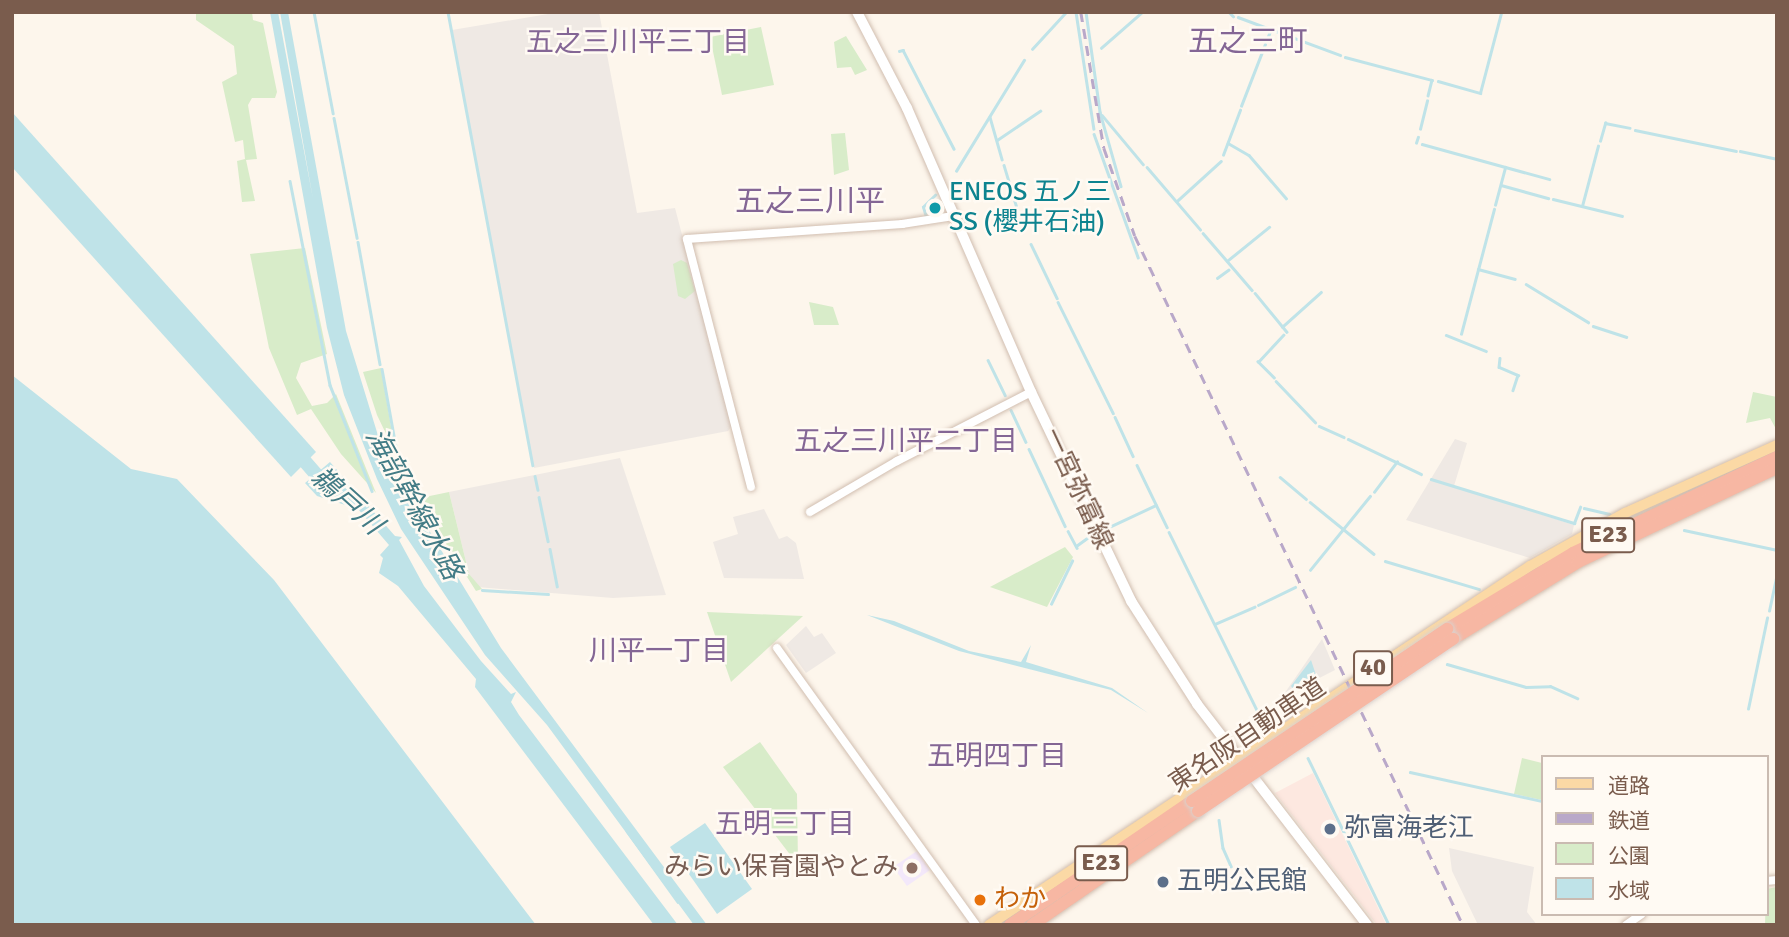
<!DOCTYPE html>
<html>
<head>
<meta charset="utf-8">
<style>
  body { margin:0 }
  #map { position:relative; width:1789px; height:937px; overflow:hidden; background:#fdf6ec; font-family:Signika,"Noto Sans JP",sans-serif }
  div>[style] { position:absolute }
  .commercial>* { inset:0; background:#fde8e0 }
  .industrial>* { inset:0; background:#efe9e4 }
  .education>* { inset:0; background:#f3e8fa }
  .green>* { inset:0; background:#d8ecc9 }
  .water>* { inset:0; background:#bfe3e8 }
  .stream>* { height:2.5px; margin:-1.25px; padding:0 1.25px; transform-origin:1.25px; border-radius:1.25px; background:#bfe3e8 }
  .river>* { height:14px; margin:-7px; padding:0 7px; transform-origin:7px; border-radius:7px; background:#bfe3e8 }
  .roads { filter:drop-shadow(0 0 2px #d1beb0) drop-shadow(0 0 2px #d1beb0) }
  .tertiary>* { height:8px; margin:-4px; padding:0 4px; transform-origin:4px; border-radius:4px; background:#fff }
  .secondary>* { height:10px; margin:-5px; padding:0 5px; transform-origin:5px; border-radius:5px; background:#fff }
  .primary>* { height:10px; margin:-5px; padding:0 5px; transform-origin:5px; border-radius:5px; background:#fbd9a5 }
  .motorway>* { height:12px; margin:-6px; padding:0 6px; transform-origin:6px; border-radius:6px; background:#f7b7a3 }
  .rail>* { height:2.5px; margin-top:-1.25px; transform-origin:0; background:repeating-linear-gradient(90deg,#b9a8c9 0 10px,transparent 0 17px) }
  .bridges { filter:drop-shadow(0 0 2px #dad1cd) drop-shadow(0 0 2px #dad1cd) }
  .motorway-bridge>* { height:12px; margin:-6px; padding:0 6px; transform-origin:6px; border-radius:6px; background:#f7b7a3 }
  .dots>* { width:19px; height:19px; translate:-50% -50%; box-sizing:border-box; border:4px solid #fffaf3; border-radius:50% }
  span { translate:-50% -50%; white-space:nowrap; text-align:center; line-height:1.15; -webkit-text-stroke:5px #fffaf3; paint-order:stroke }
  .shield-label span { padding:2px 5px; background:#fffaf3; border:2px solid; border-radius:5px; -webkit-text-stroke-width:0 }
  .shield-label { font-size:24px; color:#7a5c4d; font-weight:700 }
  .culture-label { font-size:26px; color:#0d838f }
  .left { translate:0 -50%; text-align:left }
  .street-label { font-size:26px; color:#7a5c4d }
  .service-label { font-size:26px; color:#4e5e75 }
  .education-label { font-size:26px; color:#785e54 }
  .right { translate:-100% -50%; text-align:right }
  .food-label { font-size:26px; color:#c56008 }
  .neighbourhood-label { font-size:28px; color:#846695 }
  .water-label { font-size:28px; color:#437c86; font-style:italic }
  .quarter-label { font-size:30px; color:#846695 }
  .frame { position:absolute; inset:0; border:14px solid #7a5c4d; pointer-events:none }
  .legend { position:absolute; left:1541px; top:755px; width:228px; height:161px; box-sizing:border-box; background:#fffaf3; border:2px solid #cabbb1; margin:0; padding:9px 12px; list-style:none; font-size:21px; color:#7a5c4d }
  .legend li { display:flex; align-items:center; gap:14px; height:35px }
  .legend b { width:35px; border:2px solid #cabbb1 }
</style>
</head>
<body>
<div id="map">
  <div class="commercial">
    <div style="clip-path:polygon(1313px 773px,1385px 922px,1387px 925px,1377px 925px,1275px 793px)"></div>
  </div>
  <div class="industrial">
    <div style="clip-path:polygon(560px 12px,599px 12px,637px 213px,675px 208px,732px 426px,728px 431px,534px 468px,452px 30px)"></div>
    <div style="clip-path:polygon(1455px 439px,1467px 443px,1454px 486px,1574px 525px,1572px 534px,1530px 558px,1406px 520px)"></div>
    <div style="clip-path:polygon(620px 458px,666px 595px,613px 598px,477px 587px,469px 574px,449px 492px)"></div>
    <div style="clip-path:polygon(764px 509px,779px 539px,787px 536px,796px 543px,804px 579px,724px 578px,713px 542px,738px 534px,733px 517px)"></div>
    <div style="clip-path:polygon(806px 626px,814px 637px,822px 633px,836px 653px,806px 673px,786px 645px)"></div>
    <div style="clip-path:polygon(1322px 639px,1335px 670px,1282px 697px)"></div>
    <div style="clip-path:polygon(1449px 848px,1534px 867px,1527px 912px,1537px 925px,1478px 925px,1452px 871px)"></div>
  </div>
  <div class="education">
    <div style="clip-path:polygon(917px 851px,930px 870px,907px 886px,893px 867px)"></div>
  </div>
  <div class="green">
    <div style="clip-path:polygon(196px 12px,252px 12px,253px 20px,263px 23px,277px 92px,275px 98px,252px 98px,248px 105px,257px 159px,246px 160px,255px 201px,242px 202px,237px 161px,245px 159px,243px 140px,235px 142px,222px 82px,237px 74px,234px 46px,196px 20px)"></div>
    <div style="clip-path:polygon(761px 27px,774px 85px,722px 95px,710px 37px)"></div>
    <div style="clip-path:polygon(846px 36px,867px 70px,855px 75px,851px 67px,837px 68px,834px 42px)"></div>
    <div style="clip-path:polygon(845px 133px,849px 170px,834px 175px,831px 134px)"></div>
    <div style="clip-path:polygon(305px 248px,327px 354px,301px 363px,296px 378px,312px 406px,327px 403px,336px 394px,376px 493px,341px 454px,311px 409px,297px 415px,269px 348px,250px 254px)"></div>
    <div style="clip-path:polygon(681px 260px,687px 263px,695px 291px,685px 299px,678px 296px,673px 264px)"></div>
    <div style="clip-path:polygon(809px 302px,833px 307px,839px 325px,814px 325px)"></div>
    <div style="clip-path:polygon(381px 368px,394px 444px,413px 490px,377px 415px,363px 372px)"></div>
    <div style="clip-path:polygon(1753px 392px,1777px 397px,1777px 431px,1770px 418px,1746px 423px)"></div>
    <div style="clip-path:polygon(449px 492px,469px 574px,482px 589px,476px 591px,420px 503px,420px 498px)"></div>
    <div style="clip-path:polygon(1065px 547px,1073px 557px,1047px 607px,990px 587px)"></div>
    <div style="clip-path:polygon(707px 612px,803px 616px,731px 682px)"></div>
    <div style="clip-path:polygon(760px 742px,797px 794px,798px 865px,723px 767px)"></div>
    <div style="clip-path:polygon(1522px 758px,1542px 763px,1542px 800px,1514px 794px)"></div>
    <div style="clip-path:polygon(1777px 887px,1777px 925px,1765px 925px,1766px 889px)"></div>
  </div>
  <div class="water">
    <div style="clip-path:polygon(270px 12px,278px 12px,313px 199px,280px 12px,288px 12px,346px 331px,380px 442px,394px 473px,501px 648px,707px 925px,694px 925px,547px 725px,485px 655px,401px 529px,377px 479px,344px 395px,327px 328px)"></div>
    <div style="clip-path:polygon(12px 112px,316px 452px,291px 477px,12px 167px)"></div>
    <div style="clip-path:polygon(12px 375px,131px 469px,177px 479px,274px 580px,536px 925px,12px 925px)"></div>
    <div style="clip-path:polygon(330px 462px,395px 536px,402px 537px,399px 540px,424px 586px,481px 661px,511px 694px,516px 692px,511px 702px,519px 715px,678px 925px,654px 925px,475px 687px,476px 679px,398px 586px,379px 573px,383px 558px,380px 555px,389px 545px,358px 509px,317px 496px,305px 483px)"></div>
    <div style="clip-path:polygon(867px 615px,894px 621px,969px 651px,1021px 662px,1031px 645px,1026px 662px,1112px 688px,1148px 713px,1111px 690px,959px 651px)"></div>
    <div style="clip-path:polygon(1311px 660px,1317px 678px,1293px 689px,1291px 686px)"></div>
    <div style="clip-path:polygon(705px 823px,752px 889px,717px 914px,670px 847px)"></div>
  </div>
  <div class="stream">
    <div style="left:314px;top:12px;width:103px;rotate:79.3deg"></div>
    <div style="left:448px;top:12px;width:461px;rotate:79.4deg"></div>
    <div style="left:1076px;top:12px;width:118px;rotate:81.3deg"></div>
    <div style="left:1086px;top:12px;width:101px;rotate:82deg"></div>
    <div style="left:1100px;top:112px;width:77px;rotate:74.2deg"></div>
    <div style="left:1229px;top:12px;width:6px;rotate:45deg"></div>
    <div style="left:1238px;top:17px;width:109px;rotate:20.4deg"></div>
    <div style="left:1266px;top:41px;width:13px;rotate:-67deg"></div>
    <div style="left:1101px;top:48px;width:55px;rotate:-41.3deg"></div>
    <div style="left:1032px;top:49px;width:50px;rotate:-47.4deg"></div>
    <div style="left:899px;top:51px;width:4px;rotate:-14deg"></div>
    <div style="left:903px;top:50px;width:111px;rotate:62.7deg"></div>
    <div style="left:1345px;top:57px;width:90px;rotate:14.8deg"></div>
    <div style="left:1432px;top:80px;width:16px;rotate:104deg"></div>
    <div style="left:1438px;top:81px;width:44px;rotate:15.9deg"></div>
    <div style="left:1480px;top:93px;width:83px;rotate:-75.3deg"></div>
    <div style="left:1241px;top:106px;width:66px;rotate:-68.8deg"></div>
    <div style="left:1102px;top:115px;width:64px;rotate:50.1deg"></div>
    <div style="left:990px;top:117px;width:44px;rotate:74.1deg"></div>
    <div style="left:334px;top:118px;width:122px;rotate:79.1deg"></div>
    <div style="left:1420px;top:129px;width:29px;rotate:-76deg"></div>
    <div style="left:1635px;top:130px;width:103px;rotate:11.7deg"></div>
    <div style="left:1094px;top:134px;width:131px;rotate:70.3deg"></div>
    <div style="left:997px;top:140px;width:52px;rotate:-34deg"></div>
    <div style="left:1600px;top:141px;width:19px;rotate:-74deg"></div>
    <div style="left:1605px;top:123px;width:25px;rotate:11deg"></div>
    <div style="left:1228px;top:143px;width:24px;rotate:30deg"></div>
    <div style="left:1249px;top:155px;width:57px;rotate:49.3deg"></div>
    <div style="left:1416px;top:143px;width:6px;rotate:-72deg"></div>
    <div style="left:1422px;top:144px;width:132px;rotate:15.4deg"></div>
    <div style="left:1740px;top:151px;width:38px;rotate:12deg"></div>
    <div style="left:1223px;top:155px;width:48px;rotate:-69.3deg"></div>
    <div style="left:1004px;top:165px;width:45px;rotate:73.2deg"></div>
    <div style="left:1147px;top:167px;width:82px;rotate:49.5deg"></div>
    <div style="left:956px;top:171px;width:130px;rotate:-58.5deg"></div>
    <div style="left:290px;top:181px;width:208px;rotate:78.9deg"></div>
    <div style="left:330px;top:385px;width:114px;rotate:68.4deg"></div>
    <div style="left:1501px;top:185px;width:49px;rotate:15.5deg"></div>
    <div style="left:1553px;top:199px;width:71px;rotate:13.8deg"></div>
    <div style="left:1177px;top:201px;width:59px;rotate:-42.3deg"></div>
    <div style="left:1495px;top:205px;width:39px;rotate:-75deg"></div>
    <div style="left:1582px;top:206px;width:62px;rotate:-75.1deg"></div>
    <div style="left:926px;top:217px;width:10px;rotate:-107deg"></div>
    <div style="left:923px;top:207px;width:17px;rotate:-45deg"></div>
    <div style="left:1203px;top:233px;width:75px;rotate:49.3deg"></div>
    <div style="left:358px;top:242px;width:124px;rotate:79.8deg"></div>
    <div style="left:1031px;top:244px;width:60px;rotate:64.3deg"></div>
    <div style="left:1227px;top:261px;width:54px;rotate:-39deg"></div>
    <div style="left:1478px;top:269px;width:38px;rotate:15deg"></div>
    <div style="left:1217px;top:278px;width:14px;rotate:-36deg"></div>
    <div style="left:1526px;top:284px;width:73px;rotate:31.5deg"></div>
    <div style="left:1255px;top:293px;width:50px;rotate:50.6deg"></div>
    <div style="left:1058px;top:302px;width:124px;rotate:63.6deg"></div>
    <div style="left:1593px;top:326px;width:35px;rotate:18deg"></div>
    <div style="left:1282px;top:327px;width:52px;rotate:-41.9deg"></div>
    <div style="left:1461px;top:334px;width:129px;rotate:-75.2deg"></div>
    <div style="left:1446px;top:335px;width:43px;rotate:21.8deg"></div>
    <div style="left:1500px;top:358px;width:9px;rotate:96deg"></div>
    <div style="left:1499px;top:367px;width:21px;rotate:23deg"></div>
    <div style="left:1518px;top:375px;width:16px;rotate:108deg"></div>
    <div style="left:988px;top:360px;width:39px;rotate:64deg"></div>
    <div style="left:382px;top:369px;width:84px;rotate:79.8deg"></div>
    <div style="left:1274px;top:378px;width:23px;rotate:-135deg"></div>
    <div style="left:1258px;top:362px;width:37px;rotate:-47deg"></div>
    <div style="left:1276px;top:381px;width:57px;rotate:46.4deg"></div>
    <div style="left:1011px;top:410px;width:35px;rotate:65deg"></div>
    <div style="left:1115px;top:417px;width:43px;rotate:65.2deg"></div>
    <div style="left:1319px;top:426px;width:27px;rotate:24deg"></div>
    <div style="left:1348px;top:439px;width:81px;rotate:25.6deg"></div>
    <div style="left:1029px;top:449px;width:85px;rotate:64.9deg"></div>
    <div style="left:1137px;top:465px;width:69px;rotate:64.2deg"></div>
    <div style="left:535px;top:476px;width:14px;rotate:78deg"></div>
    <div style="left:1280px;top:477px;width:34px;rotate:40deg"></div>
    <div style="left:1431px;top:479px;width:150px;rotate:17.1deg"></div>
    <div style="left:1574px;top:523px;width:17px;rotate:-69deg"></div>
    <div style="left:1374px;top:492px;width:38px;rotate:-53deg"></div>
    <div style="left:539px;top:497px;width:45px;rotate:78.4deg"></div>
    <div style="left:1310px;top:502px;width:82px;rotate:39.1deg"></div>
    <div style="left:1584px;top:508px;width:26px;rotate:13deg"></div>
    <div style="left:1105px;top:529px;width:56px;rotate:-25.2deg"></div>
    <div style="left:1684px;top:530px;width:95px;rotate:12.1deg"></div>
    <div style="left:1068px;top:531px;width:19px;rotate:62deg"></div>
    <div style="left:1169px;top:532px;width:205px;rotate:63.7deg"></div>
    <div style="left:1076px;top:546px;width:17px;rotate:-36deg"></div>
    <div style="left:550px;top:549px;width:38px;rotate:79deg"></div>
    <div style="left:1385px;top:561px;width:98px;rotate:16.6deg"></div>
    <div style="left:1310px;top:570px;width:95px;rotate:-51deg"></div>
    <div style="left:482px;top:590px;width:66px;rotate:3.5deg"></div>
    <div style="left:1051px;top:604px;width:48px;rotate:-64deg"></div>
    <div style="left:1258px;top:605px;width:41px;rotate:-25.9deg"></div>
    <div style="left:1769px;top:611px;width:38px;rotate:-78deg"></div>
    <div style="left:1215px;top:624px;width:43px;rotate:-23.6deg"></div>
    <div style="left:1447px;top:664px;width:82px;rotate:16.2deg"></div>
    <div style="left:1526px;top:687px;width:24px;rotate:-2deg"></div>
    <div style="left:1550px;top:686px;width:30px;rotate:24deg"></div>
    <div style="left:1748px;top:709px;width:93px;rotate:-78.2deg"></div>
    <div style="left:1308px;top:758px;width:186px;rotate:64.1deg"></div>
    <div style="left:1410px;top:772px;width:135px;rotate:12.4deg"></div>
    <div style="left:1219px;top:820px;width:28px;rotate:82deg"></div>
    <div style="left:1223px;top:848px;width:20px;rotate:66deg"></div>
    <div style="left:627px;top:831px;width:87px;rotate:54.3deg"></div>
  </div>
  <div class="river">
    <div style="left:295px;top:450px;width:49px;rotate:49.1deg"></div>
  </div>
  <div class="roads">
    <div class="tertiary">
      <div style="left:751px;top:487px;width:256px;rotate:-104.5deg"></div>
      <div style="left:687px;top:239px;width:216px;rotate:-4deg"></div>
      <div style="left:902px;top:224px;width:52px;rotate:-8.9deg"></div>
      <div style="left:810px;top:512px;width:101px;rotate:-30.4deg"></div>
      <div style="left:897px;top:461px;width:151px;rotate:-27.2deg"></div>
      <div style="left:777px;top:648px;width:341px;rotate:54.3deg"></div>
      <div style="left:1766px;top:881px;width:11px;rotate:-5deg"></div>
      <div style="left:1626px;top:925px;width:19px;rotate:-35deg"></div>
    </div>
    <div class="secondary">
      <div style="left:857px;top:12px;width:108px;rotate:62.5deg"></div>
      <div style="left:907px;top:108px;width:310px;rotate:66.4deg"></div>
      <div style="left:1031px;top:392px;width:232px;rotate:64.4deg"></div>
      <div style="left:1131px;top:601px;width:122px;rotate:57.3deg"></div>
      <div style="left:1197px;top:704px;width:279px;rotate:52.4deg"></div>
    </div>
    <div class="primary">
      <div style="left:989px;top:925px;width:649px;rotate:-33.57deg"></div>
      <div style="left:1530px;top:566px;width:109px;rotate:-29.2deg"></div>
      <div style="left:1625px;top:513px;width:167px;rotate:-24.1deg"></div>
    </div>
    <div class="motorway">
      <div style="left:1447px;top:629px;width:147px;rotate:-31.1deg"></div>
      <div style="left:1573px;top:553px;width:225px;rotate:-25.2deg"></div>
      <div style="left:1453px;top:639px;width:147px;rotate:-31.6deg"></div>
      <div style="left:1578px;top:562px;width:220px;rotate:-25.3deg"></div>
      <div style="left:1010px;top:925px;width:220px;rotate:-34.3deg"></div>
      <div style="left:1032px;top:925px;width:201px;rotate:-34.5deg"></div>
    </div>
  </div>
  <div class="rail">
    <div style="left:1081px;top:12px;width:138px;rotate:80.4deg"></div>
    <div style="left:1104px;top:148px;width:93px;rotate:70.6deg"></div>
    <div style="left:1135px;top:236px;width:763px;rotate:64.54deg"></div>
  </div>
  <div class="bridges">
    <div class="motorway-bridge">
      <div style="left:1192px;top:801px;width:308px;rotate:-34deg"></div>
      <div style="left:1198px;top:811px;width:308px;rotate:-34deg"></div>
    </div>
  </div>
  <div class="dots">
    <div style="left:935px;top:208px;background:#0f9aa8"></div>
    <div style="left:1330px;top:829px;background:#5c6f8a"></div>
    <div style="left:912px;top:868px;background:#8d6e63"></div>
    <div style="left:1163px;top:882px;background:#5c6f8a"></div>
    <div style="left:980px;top:900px;background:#e8710a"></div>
  </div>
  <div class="shield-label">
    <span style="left:1608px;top:535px">E23</span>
    <span style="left:1373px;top:668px">40</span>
    <span style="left:1101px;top:863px">E23</span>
  </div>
  <div class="culture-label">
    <span class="left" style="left:949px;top:208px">ENEOS 五ノ三<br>SS (櫻井石油)</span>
  </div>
  <div class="street-label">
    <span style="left:1077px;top:489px;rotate:65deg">一宮弥富線</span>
    <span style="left:1248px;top:736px;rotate:-34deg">東名阪自動車道</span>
  </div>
  <div class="service-label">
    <span class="left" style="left:1344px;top:829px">弥富海老江</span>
    <span class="left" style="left:1177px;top:882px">五明公民館</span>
  </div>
  <div class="education-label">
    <span class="right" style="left:898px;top:868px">みらい保育園やとみ</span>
  </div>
  <div class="food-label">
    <span class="left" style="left:994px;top:900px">わか</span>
  </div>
  <div class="neighbourhood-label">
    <span style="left:638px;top:42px">五之三川平三丁目</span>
    <span style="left:906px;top:441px">五之三川平二丁目</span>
    <span style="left:659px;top:651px">川平一丁目</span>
    <span style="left:997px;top:756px">五明四丁目</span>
    <span style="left:785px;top:824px">五明三丁目</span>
  </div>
  <div class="water-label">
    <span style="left:347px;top:501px;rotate:42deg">鵜戸川</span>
    <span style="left:414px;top:504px;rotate:61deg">海部幹線水路</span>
  </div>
  <div class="quarter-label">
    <span style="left:1248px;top:42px">五之三町</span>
    <span style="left:810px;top:202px">五之三川平</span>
  </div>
  <div class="frame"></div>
  <ul class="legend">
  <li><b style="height:9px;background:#fbd9a5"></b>道路</li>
  <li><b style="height:9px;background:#b9a8c9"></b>鉄道</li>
  <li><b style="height:19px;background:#d8ecc9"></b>公園</li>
  <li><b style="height:19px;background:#bfe3e8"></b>水域</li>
  </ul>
</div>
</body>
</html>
